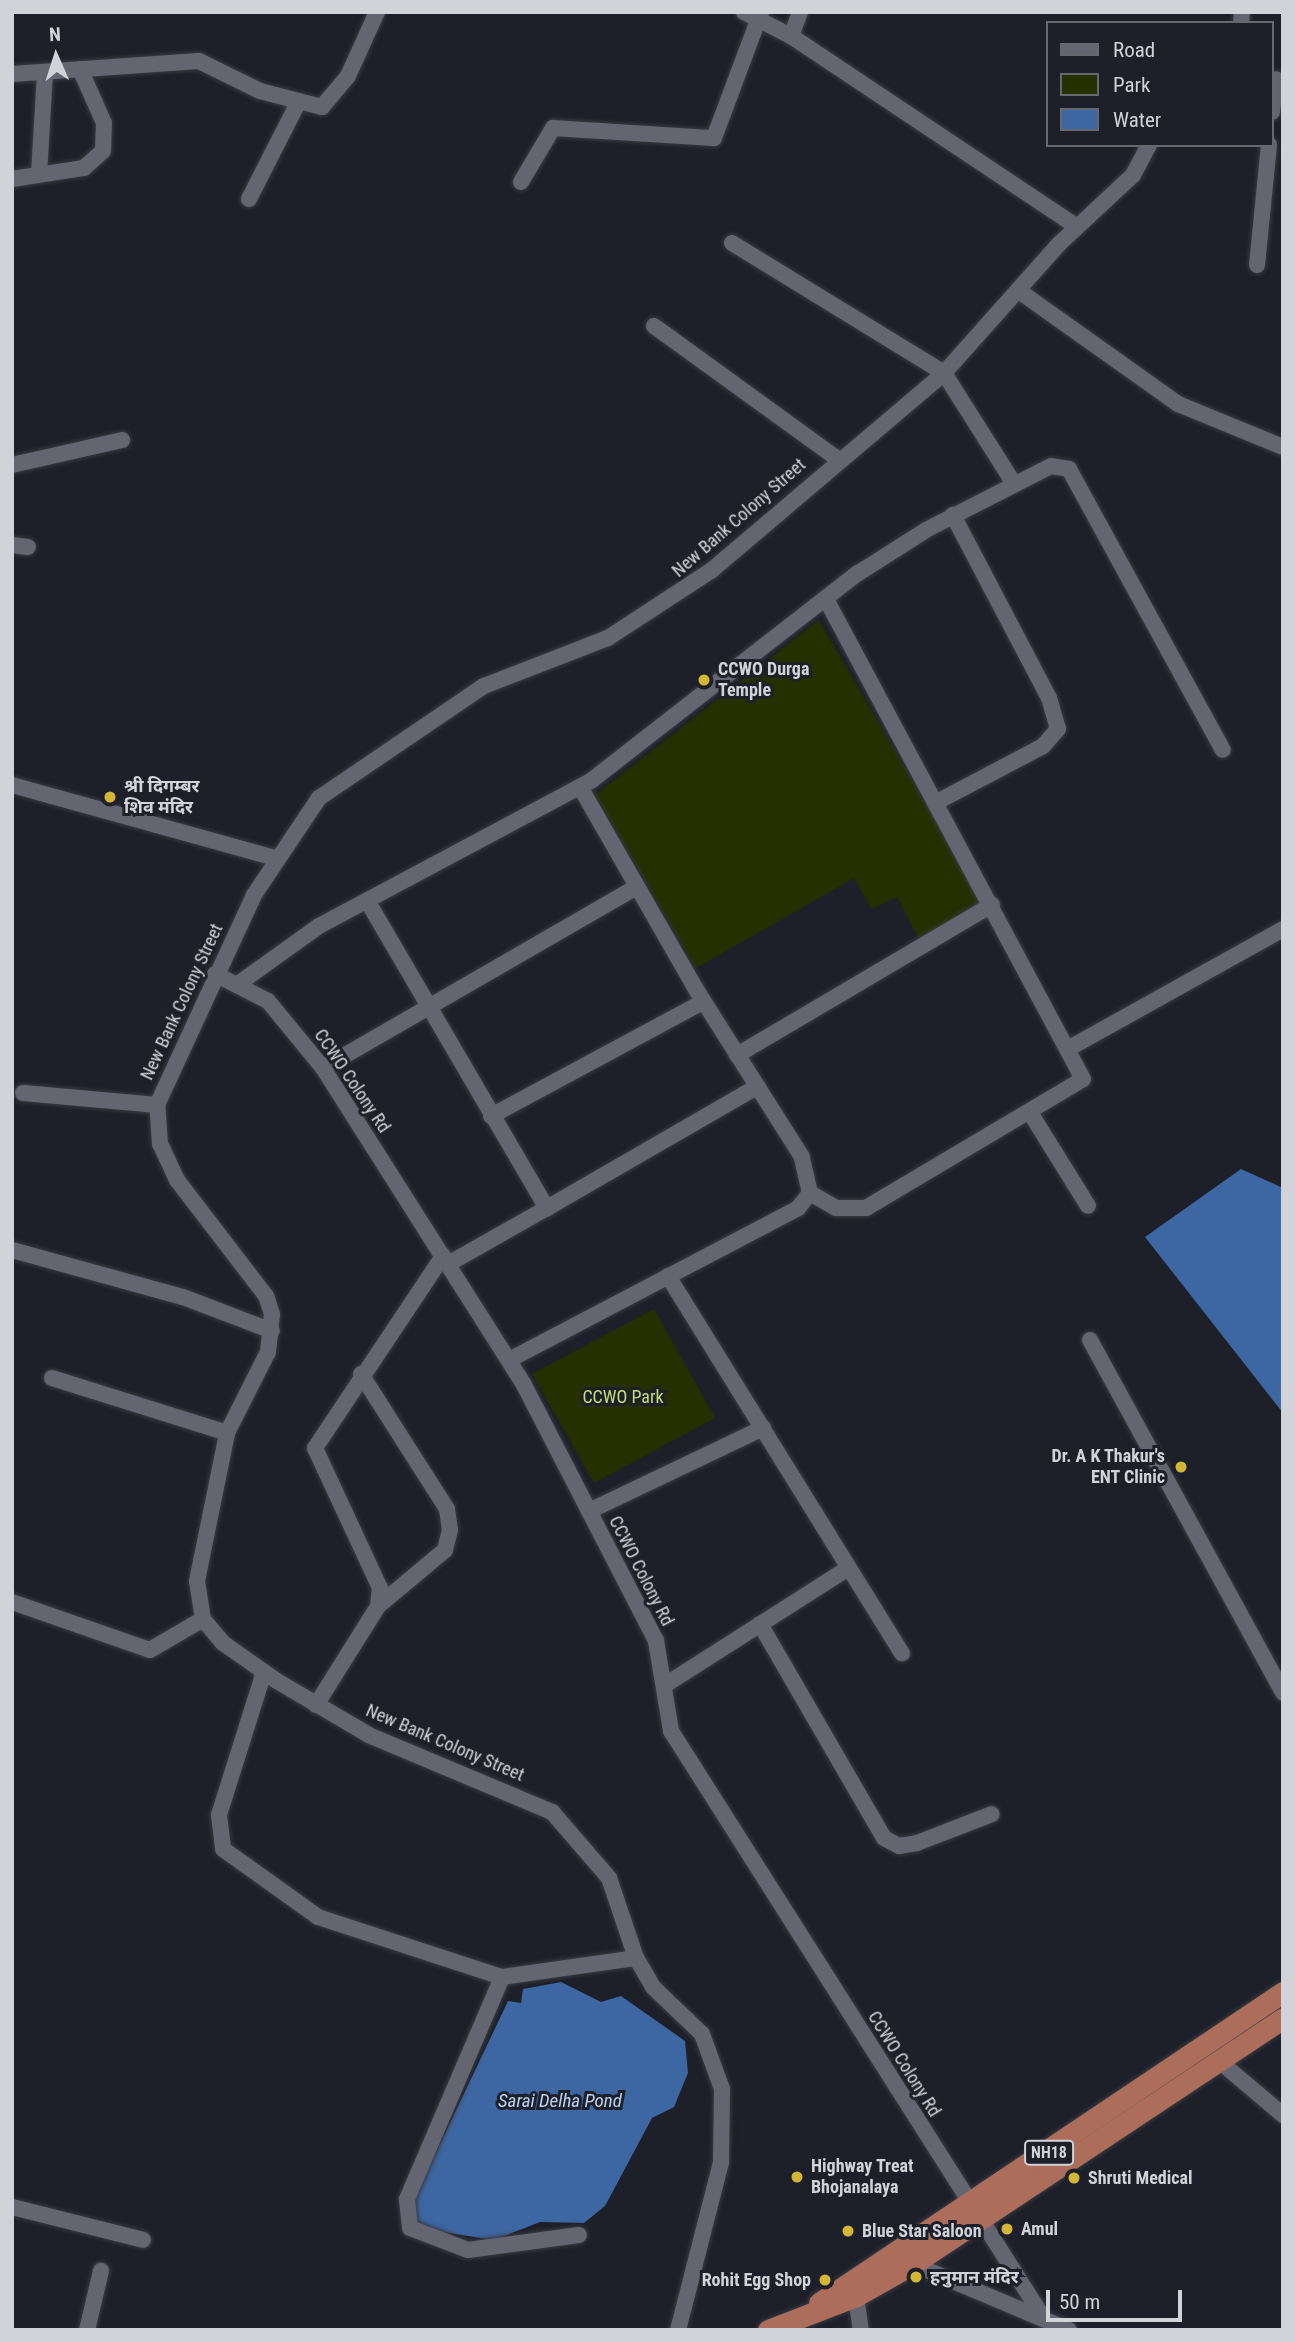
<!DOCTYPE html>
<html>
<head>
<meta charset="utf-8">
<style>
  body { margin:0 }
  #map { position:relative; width:1295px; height:2342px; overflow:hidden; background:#1d2029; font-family:"Roboto Condensed","Noto Sans Devanagari",sans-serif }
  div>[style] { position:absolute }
  .green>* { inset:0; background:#262f00 }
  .water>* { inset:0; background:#3d67a2 }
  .roads { filter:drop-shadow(0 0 2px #383a41) drop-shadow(0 0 2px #383a41) }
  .minor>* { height:16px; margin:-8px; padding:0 8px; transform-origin:8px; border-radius:8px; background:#636671 }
  .trunk>* { height:21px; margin:-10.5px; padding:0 10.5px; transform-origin:10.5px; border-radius:10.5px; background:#ac6e5a }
  .dots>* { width:19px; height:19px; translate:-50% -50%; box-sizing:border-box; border:4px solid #1d2029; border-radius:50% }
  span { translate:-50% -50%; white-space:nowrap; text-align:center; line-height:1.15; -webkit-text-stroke:6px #1d2029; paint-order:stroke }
  .shield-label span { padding:2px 5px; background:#1d2029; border:2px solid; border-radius:5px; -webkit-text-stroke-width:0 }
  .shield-label { font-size:16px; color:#d1d3d9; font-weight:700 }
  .street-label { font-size:18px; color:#d1d3d9 }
  .poi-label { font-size:18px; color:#d1d3d9; font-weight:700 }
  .left { translate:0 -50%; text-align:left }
  .right { translate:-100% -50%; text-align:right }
  .park-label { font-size:18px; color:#c5de75 }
  .water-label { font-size:19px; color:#bad1f3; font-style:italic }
  .frame { position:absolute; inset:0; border:14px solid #d1d3d9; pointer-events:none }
  .legend { position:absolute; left:1046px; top:21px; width:228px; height:126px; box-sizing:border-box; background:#1d2029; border:2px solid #65686f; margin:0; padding:9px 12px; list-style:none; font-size:21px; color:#d1d3d9 }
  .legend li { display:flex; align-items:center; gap:14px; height:35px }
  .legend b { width:35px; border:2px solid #65686f }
  .north { position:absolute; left:21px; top:21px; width:70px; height:70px; -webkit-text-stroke:5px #1d2029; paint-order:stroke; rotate:357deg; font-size:19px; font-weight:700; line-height:28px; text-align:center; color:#d1d3d9 }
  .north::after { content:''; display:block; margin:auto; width:24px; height:32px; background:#d1d3d9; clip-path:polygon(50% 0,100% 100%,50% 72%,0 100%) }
  .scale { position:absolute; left:1046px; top:2290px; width:136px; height:32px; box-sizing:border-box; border:4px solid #d1d3d9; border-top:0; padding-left:9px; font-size:21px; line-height:24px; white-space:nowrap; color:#d1d3d9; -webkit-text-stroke:5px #1d2029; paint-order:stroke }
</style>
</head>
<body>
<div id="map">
  <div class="green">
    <div style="clip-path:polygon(819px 620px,983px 902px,920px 941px,897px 897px,872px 909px,854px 878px,696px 968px,595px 795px)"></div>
    <div style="clip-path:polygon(654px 1309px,715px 1418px,594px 1483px,532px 1374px)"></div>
  </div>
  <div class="water">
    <div style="clip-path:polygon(1241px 1169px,1283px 1188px,1283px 1413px,1145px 1237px)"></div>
    <div style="clip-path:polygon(561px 1982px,601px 2002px,621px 1996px,685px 2041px,688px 2073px,674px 2107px,652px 2118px,605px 2206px,584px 2223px,540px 2222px,494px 2240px,423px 2229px,414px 2220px,413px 2201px,508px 2001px,521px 2003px,523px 1989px)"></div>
  </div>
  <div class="roads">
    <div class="minor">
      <div style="left:744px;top:12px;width:53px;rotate:27.1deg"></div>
      <div style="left:791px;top:36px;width:344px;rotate:33.7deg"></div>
      <div style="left:1241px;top:23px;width:11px;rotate:-85deg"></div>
      <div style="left:791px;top:36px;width:26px;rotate:-69deg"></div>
      <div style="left:12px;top:74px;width:187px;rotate:-4deg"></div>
      <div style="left:199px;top:61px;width:68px;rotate:26.2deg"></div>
      <div style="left:260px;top:91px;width:64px;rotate:14.5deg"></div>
      <div style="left:322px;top:107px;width:40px;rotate:-50deg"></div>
      <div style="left:348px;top:76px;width:70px;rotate:-65.6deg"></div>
      <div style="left:1272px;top:112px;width:33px;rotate:-83deg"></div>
      <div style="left:39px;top:174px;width:102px;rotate:-86.6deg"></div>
      <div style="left:12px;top:179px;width:73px;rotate:-8.7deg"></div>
      <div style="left:84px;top:168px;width:25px;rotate:-42deg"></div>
      <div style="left:103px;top:151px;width:28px;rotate:-88deg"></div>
      <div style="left:104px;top:123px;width:59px;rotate:-114deg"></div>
      <div style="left:521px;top:182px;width:63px;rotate:-59.3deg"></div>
      <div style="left:553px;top:128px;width:161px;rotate:3.6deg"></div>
      <div style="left:714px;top:138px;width:134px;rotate:-69.5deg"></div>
      <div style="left:249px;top:199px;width:108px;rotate:-63deg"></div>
      <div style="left:732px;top:243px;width:249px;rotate:31.5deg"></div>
      <div style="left:944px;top:373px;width:129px;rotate:57.7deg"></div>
      <div style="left:1257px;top:265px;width:121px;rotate:-84.3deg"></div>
      <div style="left:1019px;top:291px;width:195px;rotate:35.4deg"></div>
      <div style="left:1178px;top:404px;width:113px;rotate:22.3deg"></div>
      <div style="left:654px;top:326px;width:227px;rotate:35.9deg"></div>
      <div style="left:12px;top:465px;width:113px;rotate:-12.8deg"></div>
      <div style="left:12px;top:545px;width:16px;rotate:7deg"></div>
      <div style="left:12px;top:785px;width:274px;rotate:15.5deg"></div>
      <div style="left:935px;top:803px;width:122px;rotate:-27.8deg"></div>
      <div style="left:1043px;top:746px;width:23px;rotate:-49deg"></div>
      <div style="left:1058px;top:729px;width:32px;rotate:-106deg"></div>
      <div style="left:1049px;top:698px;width:207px;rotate:-117.7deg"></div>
      <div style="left:368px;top:902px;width:355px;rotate:59.7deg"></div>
      <div style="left:547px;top:1208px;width:242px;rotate:-30deg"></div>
      <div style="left:215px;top:974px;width:59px;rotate:27deg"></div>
      <div style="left:268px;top:1001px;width:87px;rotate:50.6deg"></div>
      <div style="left:323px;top:1068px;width:375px;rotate:57.6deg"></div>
      <div style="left:524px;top:1385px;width:288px;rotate:62.7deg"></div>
      <div style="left:656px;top:1641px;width:91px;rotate:80.5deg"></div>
      <div style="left:671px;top:1731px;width:690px;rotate:57.6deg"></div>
      <div style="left:238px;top:984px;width:100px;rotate:-35.6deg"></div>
      <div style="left:319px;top:926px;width:310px;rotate:-28.1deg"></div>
      <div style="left:592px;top:780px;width:336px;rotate:-37.9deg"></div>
      <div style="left:857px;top:574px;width:82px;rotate:-32.5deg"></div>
      <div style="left:926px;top:530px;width:140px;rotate:-27.1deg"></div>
      <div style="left:1051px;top:466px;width:18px;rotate:9deg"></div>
      <div style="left:1069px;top:469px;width:320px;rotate:61.3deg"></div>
      <div style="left:1071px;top:1047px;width:243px;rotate:-29.1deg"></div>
      <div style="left:737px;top:1055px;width:296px;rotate:-30.5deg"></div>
      <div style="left:323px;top:1068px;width:362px;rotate:-30deg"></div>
      <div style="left:23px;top:1093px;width:135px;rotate:5.1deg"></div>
      <div style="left:1031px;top:1114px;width:108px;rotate:58.2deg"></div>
      <div style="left:491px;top:1116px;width:241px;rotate:-28.3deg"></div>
      <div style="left:810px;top:1193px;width:30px;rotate:30deg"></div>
      <div style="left:836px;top:1208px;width:30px"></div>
      <div style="left:866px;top:1208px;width:252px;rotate:-30.7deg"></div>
      <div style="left:1083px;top:1079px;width:544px;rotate:-118.17deg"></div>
      <div style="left:12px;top:1250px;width:177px;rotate:15.4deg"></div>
      <div style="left:183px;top:1297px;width:95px;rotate:20.9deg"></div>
      <div style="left:448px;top:1264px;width:114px;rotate:-29.5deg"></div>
      <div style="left:668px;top:1276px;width:444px;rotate:58.2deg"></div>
      <div style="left:1090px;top:1340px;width:402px;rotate:61.3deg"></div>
      <div style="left:509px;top:1360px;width:327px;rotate:-27.7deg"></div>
      <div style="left:798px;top:1208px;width:19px;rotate:-51deg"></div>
      <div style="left:810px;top:1193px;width:37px;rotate:-103deg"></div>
      <div style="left:802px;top:1157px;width:196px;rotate:-122.3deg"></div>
      <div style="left:697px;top:991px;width:235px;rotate:-119.8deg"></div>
      <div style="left:361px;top:1374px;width:160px;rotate:57.5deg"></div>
      <div style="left:447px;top:1509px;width:21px;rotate:82deg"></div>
      <div style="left:450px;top:1530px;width:21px;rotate:104deg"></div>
      <div style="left:445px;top:1550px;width:87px;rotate:140.1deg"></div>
      <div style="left:52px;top:1378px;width:183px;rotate:17.4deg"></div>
      <div style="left:589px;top:1511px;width:193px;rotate:-25.5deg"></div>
      <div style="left:12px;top:1602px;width:146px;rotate:19.2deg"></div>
      <div style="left:150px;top:1650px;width:61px;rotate:-30.3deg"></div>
      <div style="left:760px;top:1624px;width:247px;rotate:59.9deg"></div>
      <div style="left:884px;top:1838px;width:17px;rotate:28deg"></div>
      <div style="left:899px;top:1846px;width:18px;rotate:-9deg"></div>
      <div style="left:917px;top:1843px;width:80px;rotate:-21.1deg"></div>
      <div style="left:264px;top:1672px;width:150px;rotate:107.5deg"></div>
      <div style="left:219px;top:1815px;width:34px;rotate:83deg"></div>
      <div style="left:223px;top:1849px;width:117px;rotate:35.6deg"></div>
      <div style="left:318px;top:1917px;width:194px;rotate:18.1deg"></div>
      <div style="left:665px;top:1685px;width:218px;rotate:-32.5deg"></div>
      <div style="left:316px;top:1705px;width:117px;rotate:-57.9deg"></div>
      <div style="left:378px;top:1606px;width:18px;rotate:-84deg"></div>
      <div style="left:380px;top:1588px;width:154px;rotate:-114.9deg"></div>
      <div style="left:315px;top:1448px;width:231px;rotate:-56.3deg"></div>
      <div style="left:1219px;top:2061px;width:84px;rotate:40.2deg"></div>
      <div style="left:12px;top:2207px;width:135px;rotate:14.1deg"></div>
      <div style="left:579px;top:2235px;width:112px;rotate:172.3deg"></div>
      <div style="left:468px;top:2250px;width:62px;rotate:-159.2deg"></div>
      <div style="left:410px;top:2228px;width:29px;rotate:-96deg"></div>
      <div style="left:407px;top:2199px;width:241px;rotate:-66.8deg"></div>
      <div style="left:502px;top:1977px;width:135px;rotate:-8.1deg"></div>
      <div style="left:913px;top:2264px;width:169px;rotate:22.9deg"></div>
      <div style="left:856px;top:2296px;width:34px;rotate:82deg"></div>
      <div style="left:87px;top:2330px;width:61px;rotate:-76.7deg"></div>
      <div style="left:678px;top:2330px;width:173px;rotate:-75.6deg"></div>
      <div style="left:721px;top:2162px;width:73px;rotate:-89.2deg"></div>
      <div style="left:722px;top:2089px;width:59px;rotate:-110deg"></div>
      <div style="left:702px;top:2034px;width:68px;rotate:-136.2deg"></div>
      <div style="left:653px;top:1987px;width:34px;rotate:-120deg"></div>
      <div style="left:636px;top:1958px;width:84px;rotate:-108.6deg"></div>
      <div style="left:609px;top:1878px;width:87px;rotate:-130.8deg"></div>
      <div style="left:552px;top:1812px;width:199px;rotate:-157.2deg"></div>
      <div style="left:369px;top:1735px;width:107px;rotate:-149.6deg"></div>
      <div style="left:277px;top:1681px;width:66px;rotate:-144.9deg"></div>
      <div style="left:223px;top:1643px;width:31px;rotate:-130deg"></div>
      <div style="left:203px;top:1619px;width:38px;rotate:-99deg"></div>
      <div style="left:197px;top:1581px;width:151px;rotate:-78.5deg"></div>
      <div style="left:227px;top:1433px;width:91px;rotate:-63.2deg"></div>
      <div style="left:268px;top:1352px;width:38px;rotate:-84deg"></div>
      <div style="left:272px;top:1314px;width:19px;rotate:-108deg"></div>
      <div style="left:266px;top:1296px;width:146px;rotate:-127.5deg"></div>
      <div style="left:177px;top:1180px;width:40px;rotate:-115deg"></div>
      <div style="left:160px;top:1144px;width:39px;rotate:-94deg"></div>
      <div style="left:157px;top:1105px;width:231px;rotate:-65.2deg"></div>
      <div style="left:254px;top:895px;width:117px;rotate:-56.2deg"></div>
      <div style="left:319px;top:798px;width:199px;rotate:-34.2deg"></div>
      <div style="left:484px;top:686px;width:133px;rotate:-21.2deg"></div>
      <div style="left:608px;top:638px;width:124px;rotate:-33.2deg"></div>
      <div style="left:712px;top:570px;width:304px;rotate:-40.3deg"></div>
      <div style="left:944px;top:373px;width:173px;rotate:-48.3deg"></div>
      <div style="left:1059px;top:244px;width:101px;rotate:-43deg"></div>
      <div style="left:1133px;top:175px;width:34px;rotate:-62deg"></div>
    </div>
    <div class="trunk">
      <div style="left:819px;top:2303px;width:559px;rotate:-33.83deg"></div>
      <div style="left:768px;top:2330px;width:94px;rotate:-21.1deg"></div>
      <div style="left:856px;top:2296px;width:65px;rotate:-29.3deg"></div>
      <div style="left:913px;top:2264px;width:444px;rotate:-33.6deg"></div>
    </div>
  </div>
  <div class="dots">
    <div style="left:704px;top:680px;background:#d2b735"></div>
    <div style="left:110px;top:797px;background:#d2b735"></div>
    <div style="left:1181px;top:1467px;background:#d2b735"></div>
    <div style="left:797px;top:2177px;background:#d2b735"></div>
    <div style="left:1074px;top:2178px;background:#d2b735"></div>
    <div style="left:1007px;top:2229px;background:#d2b735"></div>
    <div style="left:848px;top:2231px;background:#d2b735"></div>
    <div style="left:916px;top:2277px;background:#d2b735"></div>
    <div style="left:825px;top:2280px;background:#d2b735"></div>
  </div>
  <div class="shield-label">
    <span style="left:1049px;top:2153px">NH18</span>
  </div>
  <div class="street-label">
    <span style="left:739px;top:518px;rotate:-41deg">New Bank Colony Street</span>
    <span style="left:182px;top:1002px;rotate:-65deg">New Bank Colony Street</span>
    <span style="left:352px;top:1081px;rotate:56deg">CCWO Colony Rd</span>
    <span style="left:641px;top:1571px;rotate:63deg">CCWO Colony Rd</span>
    <span style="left:445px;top:1743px;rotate:23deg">New Bank Colony Street</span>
    <span style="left:904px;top:2064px;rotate:58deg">CCWO Colony Rd</span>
  </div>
  <div class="poi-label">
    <span class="left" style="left:718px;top:680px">CCWO Durga<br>Temple</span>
    <span class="left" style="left:124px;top:797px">श्री दिगम्बर<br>शिव मंदिर</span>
    <span class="right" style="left:1165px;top:1467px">Dr. A K Thakur's<br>ENT Clinic</span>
    <span class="left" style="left:811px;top:2177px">Highway Treat<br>Bhojanalaya</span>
    <span class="left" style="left:1088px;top:2178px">Shruti Medical</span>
    <span class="left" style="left:1021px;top:2229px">Amul</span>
    <span class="left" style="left:862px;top:2231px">Blue Star Saloon</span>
    <span class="left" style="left:930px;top:2277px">हनुमान मंदिर</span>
    <span class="right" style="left:811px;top:2280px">Rohit Egg Shop</span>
  </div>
  <div class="park-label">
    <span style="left:623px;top:1397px">CCWO Park</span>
  </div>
  <div class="water-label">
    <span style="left:560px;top:2101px">Sarai Delha Pond</span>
  </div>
  <div class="frame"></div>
  <ul class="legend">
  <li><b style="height:9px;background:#636671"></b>Road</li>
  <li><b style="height:19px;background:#262f00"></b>Park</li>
  <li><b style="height:19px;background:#3d67a2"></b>Water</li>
  </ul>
  <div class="north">N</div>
  <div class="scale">50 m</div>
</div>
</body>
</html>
